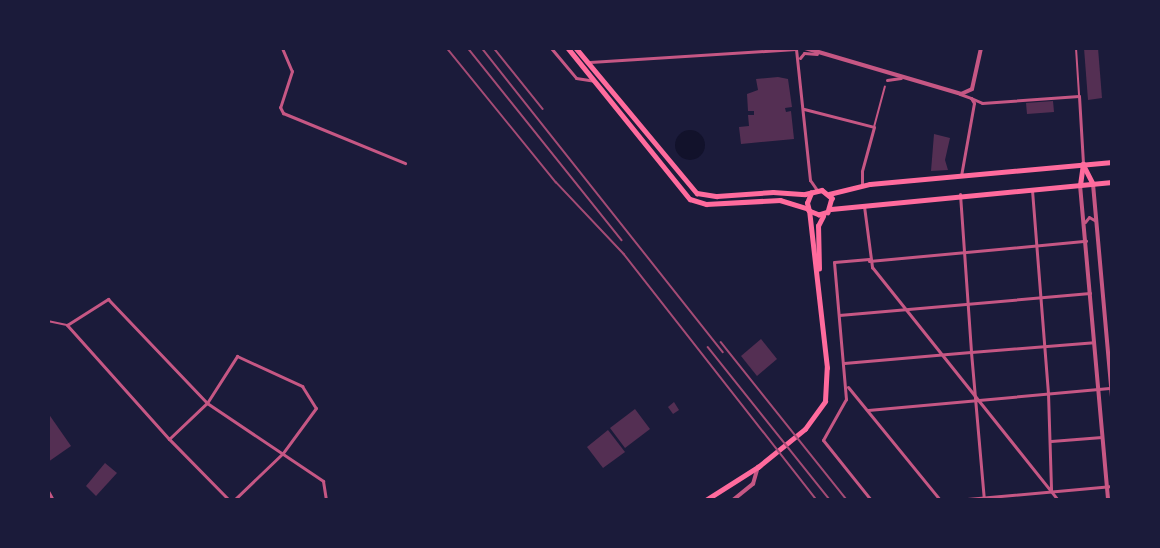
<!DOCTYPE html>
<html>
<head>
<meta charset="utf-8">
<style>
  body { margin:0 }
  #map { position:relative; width:1160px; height:548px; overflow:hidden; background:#1b1b3a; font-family:Manrope,sans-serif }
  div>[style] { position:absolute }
  .water>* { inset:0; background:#12122b }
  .round { border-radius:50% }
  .building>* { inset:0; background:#542f53 }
  .service>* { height:1.5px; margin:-0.75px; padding:0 0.75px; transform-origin:0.75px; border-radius:0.75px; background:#c65784 }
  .pedestrian>* { height:2px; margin:-1px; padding:0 1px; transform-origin:1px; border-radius:1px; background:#c65784 }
  .minor>* { height:3px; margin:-1.5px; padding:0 1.5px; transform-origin:1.5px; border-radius:1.5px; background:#c65784 }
  .tertiary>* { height:4px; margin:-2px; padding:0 2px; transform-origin:2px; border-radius:2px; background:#c65784 }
  .secondary>* { height:4.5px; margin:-2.25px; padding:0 2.25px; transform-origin:2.25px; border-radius:2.25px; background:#ff6b9d }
  .rail>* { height:1.5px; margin:-0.75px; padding:0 0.75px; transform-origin:0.75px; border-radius:0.75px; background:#a44b75 }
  span { translate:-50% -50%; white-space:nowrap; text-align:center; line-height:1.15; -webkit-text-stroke:4.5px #1b1b3a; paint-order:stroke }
  .frame { position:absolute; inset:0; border:50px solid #1b1b3a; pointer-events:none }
</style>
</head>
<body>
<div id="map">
  <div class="water">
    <div class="round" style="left:675px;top:130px;width:30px;height:30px"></div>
  </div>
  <div class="building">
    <div style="clip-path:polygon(1084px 48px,1098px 48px,1102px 98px,1088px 100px)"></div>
    <div style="clip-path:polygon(778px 77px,788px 79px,792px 107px,785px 108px,786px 112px,791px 111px,794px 139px,741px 144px,739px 127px,749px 126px,748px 115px,754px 115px,754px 111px,748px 111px,747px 94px,758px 90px,756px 79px)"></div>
    <div style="clip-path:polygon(1053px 101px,1054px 112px,1027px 114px,1026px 103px)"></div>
    <div style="clip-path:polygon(934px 134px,950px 138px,945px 160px,948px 170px,931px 171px)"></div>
    <div style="clip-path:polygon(761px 339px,777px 359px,757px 376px,741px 356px)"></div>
    <div style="clip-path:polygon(674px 402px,679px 410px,673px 414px,668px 407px)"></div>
    <div style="clip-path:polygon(635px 409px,650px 429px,625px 448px,610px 428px)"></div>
    <div style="clip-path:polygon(48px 413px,71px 446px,48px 462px)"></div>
    <div style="clip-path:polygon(608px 430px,625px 452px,603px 468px,587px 447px)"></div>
    <div style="clip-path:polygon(105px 463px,117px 473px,96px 496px,86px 486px)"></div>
  </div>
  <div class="service">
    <div style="left:48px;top:321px;width:19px;rotate:12deg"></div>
  </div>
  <div class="pedestrian">
    <div style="left:1076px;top:48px;width:47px;rotate:86.3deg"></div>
    <div style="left:874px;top:127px;width:42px;rotate:-75deg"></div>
  </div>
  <div class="minor">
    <div style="left:282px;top:48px;width:25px;rotate:67deg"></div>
    <div style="left:292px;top:71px;width:38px;rotate:108deg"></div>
    <div style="left:280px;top:107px;width:7px;rotate:63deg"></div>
    <div style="left:283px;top:113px;width:132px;rotate:22.3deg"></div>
    <div style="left:551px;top:48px;width:39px;rotate:50deg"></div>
    <div style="left:576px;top:78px;width:18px;rotate:9deg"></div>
    <div style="left:800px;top:58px;width:6px;rotate:-51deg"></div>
    <div style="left:804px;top:53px;width:13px;rotate:4deg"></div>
    <div style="left:590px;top:62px;width:206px;rotate:-3.6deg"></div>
    <div style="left:796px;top:49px;width:132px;rotate:83.9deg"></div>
    <div style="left:810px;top:180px;width:12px;rotate:55deg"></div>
    <div style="left:887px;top:80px;width:14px;rotate:-8deg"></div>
    <div style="left:960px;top:94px;width:12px;rotate:20deg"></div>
    <div style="left:971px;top:98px;width:6px;rotate:59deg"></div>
    <div style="left:974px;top:103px;width:74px;rotate:100.1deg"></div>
    <div style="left:971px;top:98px;width:12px;rotate:24deg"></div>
    <div style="left:982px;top:103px;width:97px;rotate:-4.1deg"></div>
    <div style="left:1079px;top:96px;width:68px;rotate:86.6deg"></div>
    <div style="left:804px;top:109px;width:72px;rotate:14.4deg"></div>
    <div style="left:874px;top:127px;width:46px;rotate:105.3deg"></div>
    <div style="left:862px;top:171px;width:15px;rotate:90deg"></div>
    <div style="left:1032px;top:190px;width:204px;rotate:85.5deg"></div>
    <div style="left:1048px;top:393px;width:98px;rotate:88.2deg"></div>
    <div style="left:960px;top:194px;width:158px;rotate:86deg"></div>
    <div style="left:971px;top:352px;width:123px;rotate:-4.6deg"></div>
    <div style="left:864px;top:206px;width:62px;rotate:82.5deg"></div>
    <div style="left:872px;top:267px;width:298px;rotate:51.4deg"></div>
    <div style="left:1085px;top:222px;width:6px;rotate:-51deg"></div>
    <div style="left:1089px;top:217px;width:8px;rotate:30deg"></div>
    <div style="left:869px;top:259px;width:35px;rotate:175deg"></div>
    <div style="left:834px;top:262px;width:138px;rotate:85deg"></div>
    <div style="left:846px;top:399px;width:47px;rotate:119.3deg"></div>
    <div style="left:823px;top:440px;width:77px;rotate:51.3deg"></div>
    <div style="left:869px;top:261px;width:218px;rotate:-5.3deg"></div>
    <div style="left:839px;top:315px;width:252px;rotate:-5deg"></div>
    <div style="left:844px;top:363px;width:127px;rotate:-5deg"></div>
    <div style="left:971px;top:352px;width:149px;rotate:85deg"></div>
    <div style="left:848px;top:387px;width:146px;rotate:50.8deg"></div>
    <div style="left:868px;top:410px;width:245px;rotate:-5.2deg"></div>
    <div style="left:169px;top:439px;width:52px;rotate:-43.5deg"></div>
    <div style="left:207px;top:403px;width:56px;rotate:-57.4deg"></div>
    <div style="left:237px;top:356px;width:72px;rotate:24.8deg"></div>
    <div style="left:302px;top:386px;width:26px;rotate:58deg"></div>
    <div style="left:316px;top:408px;width:56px;rotate:126.3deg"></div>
    <div style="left:283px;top:453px;width:68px;rotate:136.2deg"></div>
    <div style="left:1051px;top:441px;width:51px;rotate:-4.5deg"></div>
    <div style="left:48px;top:491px;width:10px;rotate:61deg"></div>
    <div style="left:229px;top:500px;width:86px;rotate:-134.5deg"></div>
    <div style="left:169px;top:439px;width:153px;rotate:-131.8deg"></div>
    <div style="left:67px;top:325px;width:49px;rotate:-32.4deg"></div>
    <div style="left:108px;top:299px;width:144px;rotate:46.4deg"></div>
    <div style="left:207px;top:403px;width:140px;rotate:33.9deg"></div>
    <div style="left:323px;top:481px;width:19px;rotate:81deg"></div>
    <div style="left:956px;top:500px;width:157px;rotate:-5.1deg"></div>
  </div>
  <div class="tertiary">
    <div style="left:805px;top:48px;width:163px;rotate:16.4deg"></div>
    <div style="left:961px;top:94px;width:12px;rotate:-24deg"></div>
    <div style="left:972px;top:89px;width:42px;rotate:-77.6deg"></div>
    <div style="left:790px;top:49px;width:3px;rotate:-18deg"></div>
    <div style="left:1093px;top:184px;width:214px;rotate:84.9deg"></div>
    <div style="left:1080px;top:185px;width:316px;rotate:84.9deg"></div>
    <div style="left:733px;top:500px;width:26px;rotate:-39deg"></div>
    <div style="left:753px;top:484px;width:18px;rotate:-74deg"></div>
  </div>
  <div class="secondary">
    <div style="left:568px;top:48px;width:194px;rotate:51.1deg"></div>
    <div style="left:690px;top:199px;width:17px;rotate:17deg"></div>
    <div style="left:706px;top:204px;width:74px;rotate:-3.1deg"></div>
    <div style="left:780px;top:200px;width:28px;rotate:17deg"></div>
    <div style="left:576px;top:48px;width:189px;rotate:50.2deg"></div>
    <div style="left:697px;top:193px;width:20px;rotate:9deg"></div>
    <div style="left:717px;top:196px;width:56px;rotate:-4.1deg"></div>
    <div style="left:773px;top:192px;width:32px;rotate:4deg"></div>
    <div style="left:805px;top:194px;width:17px;rotate:-13deg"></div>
    <div style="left:822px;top:190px;width:13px;rotate:39deg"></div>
    <div style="left:832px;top:198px;width:15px;rotate:106deg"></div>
    <div style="left:828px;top:212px;width:9px;rotate:162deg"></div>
    <div style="left:819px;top:215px;width:11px;rotate:-158deg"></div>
    <div style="left:809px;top:211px;width:8px;rotate:-104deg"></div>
    <div style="left:807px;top:203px;width:11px;rotate:-68deg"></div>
    <div style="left:1083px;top:164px;width:22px;rotate:63deg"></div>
    <div style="left:1080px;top:185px;width:21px;rotate:-82deg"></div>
    <div style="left:829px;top:194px;width:42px;rotate:-13.7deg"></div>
    <div style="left:870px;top:184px;width:243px;rotate:-5.2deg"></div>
    <div style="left:831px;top:209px;width:282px;rotate:-5.5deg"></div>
    <div style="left:819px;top:269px;width:43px;rotate:-91.3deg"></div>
    <div style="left:818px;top:226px;width:11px;rotate:-63deg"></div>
    <div style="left:706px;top:500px;width:62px;rotate:-32.4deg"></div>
    <div style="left:758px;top:467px;width:60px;rotate:-39deg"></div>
    <div style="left:805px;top:429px;width:34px;rotate:-54deg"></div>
    <div style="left:825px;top:401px;width:33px;rotate:-87deg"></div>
    <div style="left:827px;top:368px;width:158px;rotate:-96.5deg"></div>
  </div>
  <div class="rail">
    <div style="left:447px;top:48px;width:173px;rotate:50.9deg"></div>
    <div style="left:556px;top:182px;width:99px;rotate:46.6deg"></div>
    <div style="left:624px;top:254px;width:313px;rotate:51.9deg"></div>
    <div style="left:468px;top:48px;width:246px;rotate:51.3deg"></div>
    <div style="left:482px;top:48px;width:388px;rotate:51.6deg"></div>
    <div style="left:494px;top:48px;width:78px;rotate:51.2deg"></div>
    <div style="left:721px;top:342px;width:202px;rotate:51.4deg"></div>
    <div style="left:708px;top:347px;width:196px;rotate:51.4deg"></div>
  </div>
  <div class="frame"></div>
</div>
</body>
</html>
